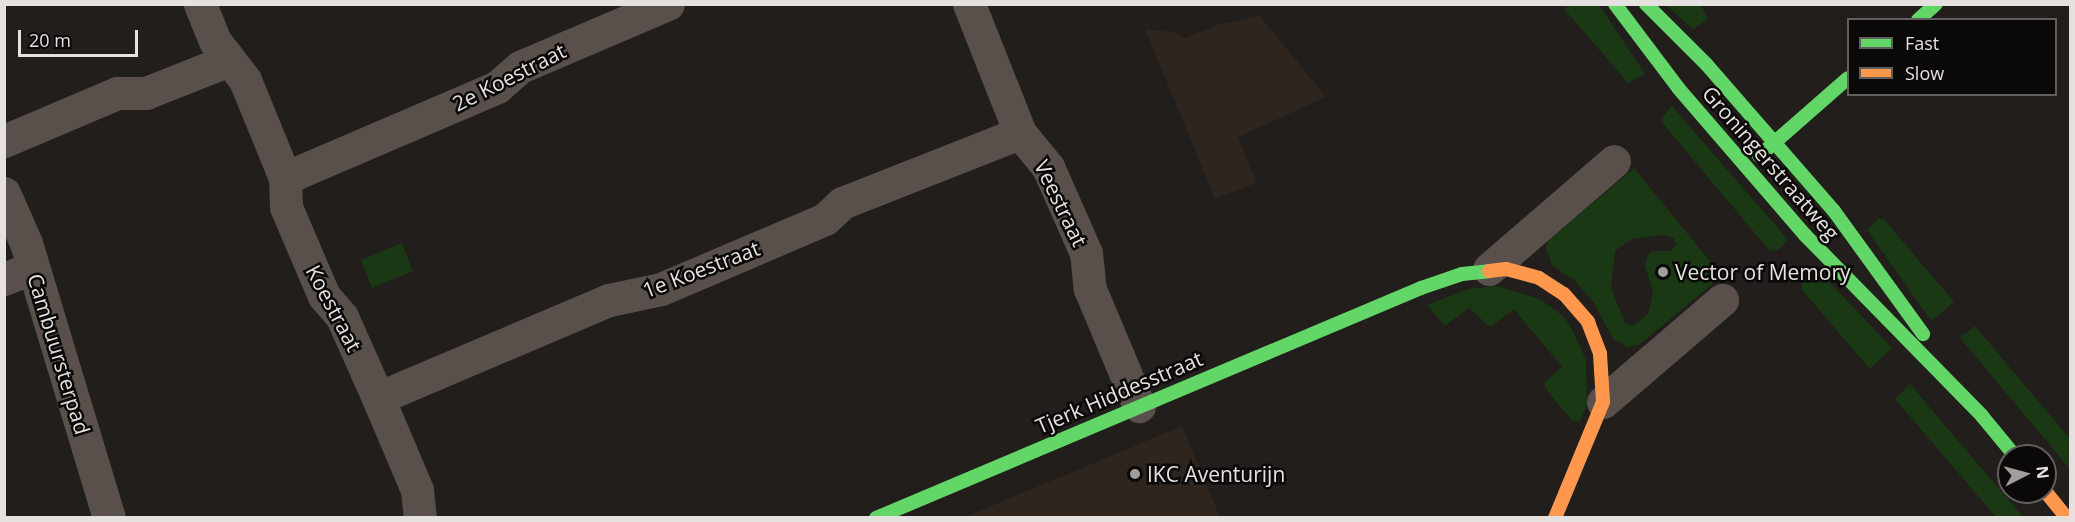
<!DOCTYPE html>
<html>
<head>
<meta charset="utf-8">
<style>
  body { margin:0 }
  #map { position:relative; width:2075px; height:522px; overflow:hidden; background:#211e1c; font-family:"Open Sans",sans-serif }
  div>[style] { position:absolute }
  .built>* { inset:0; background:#2d251e }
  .green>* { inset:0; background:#1a3814 }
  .street>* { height:33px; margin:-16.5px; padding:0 16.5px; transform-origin:16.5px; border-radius:16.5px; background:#59504c }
  .fast>* { height:14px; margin:-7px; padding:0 7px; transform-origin:7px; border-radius:7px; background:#63d668 }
  .slow>* { height:14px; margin:-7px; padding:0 7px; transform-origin:7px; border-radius:7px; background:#ff974d }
  .dots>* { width:16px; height:16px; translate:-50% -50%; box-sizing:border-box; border:3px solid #0a0907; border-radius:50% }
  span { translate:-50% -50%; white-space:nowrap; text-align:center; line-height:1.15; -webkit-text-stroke:5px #0a0907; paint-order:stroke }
  .street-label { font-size:21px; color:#e4e1df }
  .poi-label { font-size:21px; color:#e4e1df }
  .left { translate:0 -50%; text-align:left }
  .frame { position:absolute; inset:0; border:6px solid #e4e1df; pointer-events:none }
  .legend { position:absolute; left:1847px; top:18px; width:210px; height:78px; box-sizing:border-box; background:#0a0907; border:2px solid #615f5d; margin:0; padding:8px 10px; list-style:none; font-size:18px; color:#e4e1df }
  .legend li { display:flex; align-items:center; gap:12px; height:30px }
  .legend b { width:30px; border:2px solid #615f5d }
  .north { position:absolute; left:1997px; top:444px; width:60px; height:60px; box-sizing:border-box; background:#0a0907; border:2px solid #615f5d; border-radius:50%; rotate:84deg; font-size:16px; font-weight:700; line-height:24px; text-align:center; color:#e4e1df }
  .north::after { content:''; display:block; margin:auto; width:21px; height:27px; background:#a09d9b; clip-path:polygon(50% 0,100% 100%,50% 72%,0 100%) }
  .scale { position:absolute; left:18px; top:30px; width:120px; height:27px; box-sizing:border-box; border:3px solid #e4e1df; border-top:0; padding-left:8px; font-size:18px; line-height:21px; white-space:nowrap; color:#e4e1df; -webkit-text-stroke:4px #0a0907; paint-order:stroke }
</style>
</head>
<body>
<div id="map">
  <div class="built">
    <div style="clip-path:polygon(1260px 16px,1326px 97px,1238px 137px,1256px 183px,1215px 199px,1145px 29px,1173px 32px,1185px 38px,1220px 24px)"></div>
    <div style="clip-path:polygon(1182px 426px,1220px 517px,965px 517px)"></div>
  </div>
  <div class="green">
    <div style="clip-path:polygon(1569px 5px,1599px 5px,1645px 74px,1628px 83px,1564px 9px)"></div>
    <div style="clip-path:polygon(1666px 5px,1701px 5px,1708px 19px,1693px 29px)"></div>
    <div style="clip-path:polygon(1672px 106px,1788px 240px,1777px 251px,1769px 250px,1660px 120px)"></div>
    <div style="clip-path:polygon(evenodd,1634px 168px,1722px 276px,1639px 345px,1628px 347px,1613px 339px,1594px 303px,1575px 281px,1552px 265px,1546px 248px,1548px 241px,1634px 168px,1664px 235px,1673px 238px,1677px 244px,1671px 251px,1652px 251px,1648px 255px,1645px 266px,1653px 292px,1648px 314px,1633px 326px,1625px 323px,1611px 288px,1615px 251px,1631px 239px,1664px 235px)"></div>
    <div style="clip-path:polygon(1878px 219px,1884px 219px,1954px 302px,1931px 321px,1867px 230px)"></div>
    <div style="clip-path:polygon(402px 243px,413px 271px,372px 288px,361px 260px)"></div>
    <div style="clip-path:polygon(1813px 272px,1821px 273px,1892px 348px,1870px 369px,1802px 290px,1802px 282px)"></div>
    <div style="clip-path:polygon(1497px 286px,1540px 299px,1563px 316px,1572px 329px,1586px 360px,1587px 405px,1579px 422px,1571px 419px,1545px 388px,1545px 382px,1562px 367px,1514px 309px,1490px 327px,1469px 308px,1445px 326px,1427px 305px,1468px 289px)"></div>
    <div style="clip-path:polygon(1975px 326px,2070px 439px,2070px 469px,1960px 338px)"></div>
    <div style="clip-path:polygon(1910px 384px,2023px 517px,1996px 517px,1895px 399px)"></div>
  </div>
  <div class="street">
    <div style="left:200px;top:4px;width:40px;rotate:68deg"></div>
    <div style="left:215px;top:41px;width:49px;rotate:52.4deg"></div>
    <div style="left:245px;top:80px;width:106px;rotate:67.8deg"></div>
    <div style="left:285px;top:178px;width:29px;rotate:88deg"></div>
    <div style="left:286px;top:207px;width:97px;rotate:66.9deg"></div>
    <div style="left:324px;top:296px;width:28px;rotate:49deg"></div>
    <div style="left:342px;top:317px;width:89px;rotate:66deg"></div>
    <div style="left:378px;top:398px;width:100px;rotate:67deg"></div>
    <div style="left:417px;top:490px;width:28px;rotate:84deg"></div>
    <div style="left:969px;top:4px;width:139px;rotate:68.4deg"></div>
    <div style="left:1020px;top:133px;width:44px;rotate:50.5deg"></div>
    <div style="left:1048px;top:167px;width:94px;rotate:66.2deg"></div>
    <div style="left:1086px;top:253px;width:36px;rotate:84deg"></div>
    <div style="left:1090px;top:289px;width:127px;rotate:67.3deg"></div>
    <div style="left:4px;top:141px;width:123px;rotate:-23deg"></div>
    <div style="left:117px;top:93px;width:29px"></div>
    <div style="left:146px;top:93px;width:89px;rotate:-21.7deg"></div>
    <div style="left:285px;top:178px;width:231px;rotate:-23.2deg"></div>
    <div style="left:497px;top:87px;width:30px;rotate:-41deg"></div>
    <div style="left:520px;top:67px;width:161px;rotate:-23.1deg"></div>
    <div style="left:4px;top:193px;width:55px;rotate:66.3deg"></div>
    <div style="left:26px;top:243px;width:287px;rotate:73.2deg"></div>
    <div style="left:1489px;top:269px;width:165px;rotate:-40.8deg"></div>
    <div style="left:4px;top:279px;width:31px;rotate:-22deg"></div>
    <div style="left:378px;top:398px;width:251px;rotate:-23deg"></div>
    <div style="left:609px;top:300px;width:53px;rotate:-11.9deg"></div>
    <div style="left:661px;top:289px;width:178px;rotate:-23.1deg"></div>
    <div style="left:825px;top:219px;width:23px;rotate:-43deg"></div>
    <div style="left:842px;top:203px;width:191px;rotate:-21.5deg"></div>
    <div style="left:1603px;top:402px;width:157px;rotate:-40.6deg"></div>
  </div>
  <div class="fast">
    <div style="left:1615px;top:4px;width:106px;rotate:53deg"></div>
    <div style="left:1679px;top:89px;width:193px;rotate:49.2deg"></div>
    <div style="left:1805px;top:235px;width:253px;rotate:45.6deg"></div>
    <div style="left:1982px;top:416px;width:52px;rotate:50.5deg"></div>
    <div style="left:1646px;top:4px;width:86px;rotate:45deg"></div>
    <div style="left:1707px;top:65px;width:194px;rotate:49deg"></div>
    <div style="left:1834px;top:211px;width:152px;rotate:54.1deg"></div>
    <div style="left:1918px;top:20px;width:24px;rotate:-42deg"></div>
    <div style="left:1759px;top:156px;width:118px;rotate:-41.2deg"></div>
    <div style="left:876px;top:518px;width:592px;rotate:-22.88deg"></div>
    <div style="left:1421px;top:288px;width:43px;rotate:-18.9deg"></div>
    <div style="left:1462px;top:274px;width:27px;rotate:-6deg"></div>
  </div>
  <div class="slow">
    <div style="left:1489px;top:271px;width:17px;rotate:-7deg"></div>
    <div style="left:1506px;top:269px;width:34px;rotate:15deg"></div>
    <div style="left:1539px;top:278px;width:30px;rotate:33deg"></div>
    <div style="left:1564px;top:294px;width:37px;rotate:49deg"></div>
    <div style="left:1588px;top:322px;width:34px;rotate:69deg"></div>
    <div style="left:1600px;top:354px;width:48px;rotate:86.4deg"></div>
    <div style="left:1603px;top:402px;width:126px;rotate:112.5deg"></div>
    <div style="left:2045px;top:491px;width:35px;rotate:51deg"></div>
  </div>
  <div class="dots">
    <div style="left:1663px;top:272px;background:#a09d9b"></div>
    <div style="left:1135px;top:474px;background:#a09d9b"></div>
  </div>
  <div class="street-label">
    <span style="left:509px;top:77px;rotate:-27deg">2e Koestraat</span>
    <span style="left:1771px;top:163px;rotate:49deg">Groningerstraatweg</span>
    <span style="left:1061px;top:203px;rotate:64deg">Veestraat</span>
    <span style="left:701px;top:269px;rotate:-21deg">1e Koestraat</span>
    <span style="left:334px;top:308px;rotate:62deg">Koestraat</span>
    <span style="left:59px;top:354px;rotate:73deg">Cambuursterpad</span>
    <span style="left:1119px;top:392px;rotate:-23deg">Tjerk Hiddesstraat</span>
  </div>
  <div class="poi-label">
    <span class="left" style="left:1675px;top:272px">Vector of Memory</span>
    <span class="left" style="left:1147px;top:474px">IKC Aventurijn</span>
  </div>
  <div class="frame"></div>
  <ul class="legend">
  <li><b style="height:8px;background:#63d668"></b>Fast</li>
  <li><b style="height:8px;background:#ff974d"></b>Slow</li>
  </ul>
  <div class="north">N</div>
  <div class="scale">20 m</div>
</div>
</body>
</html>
